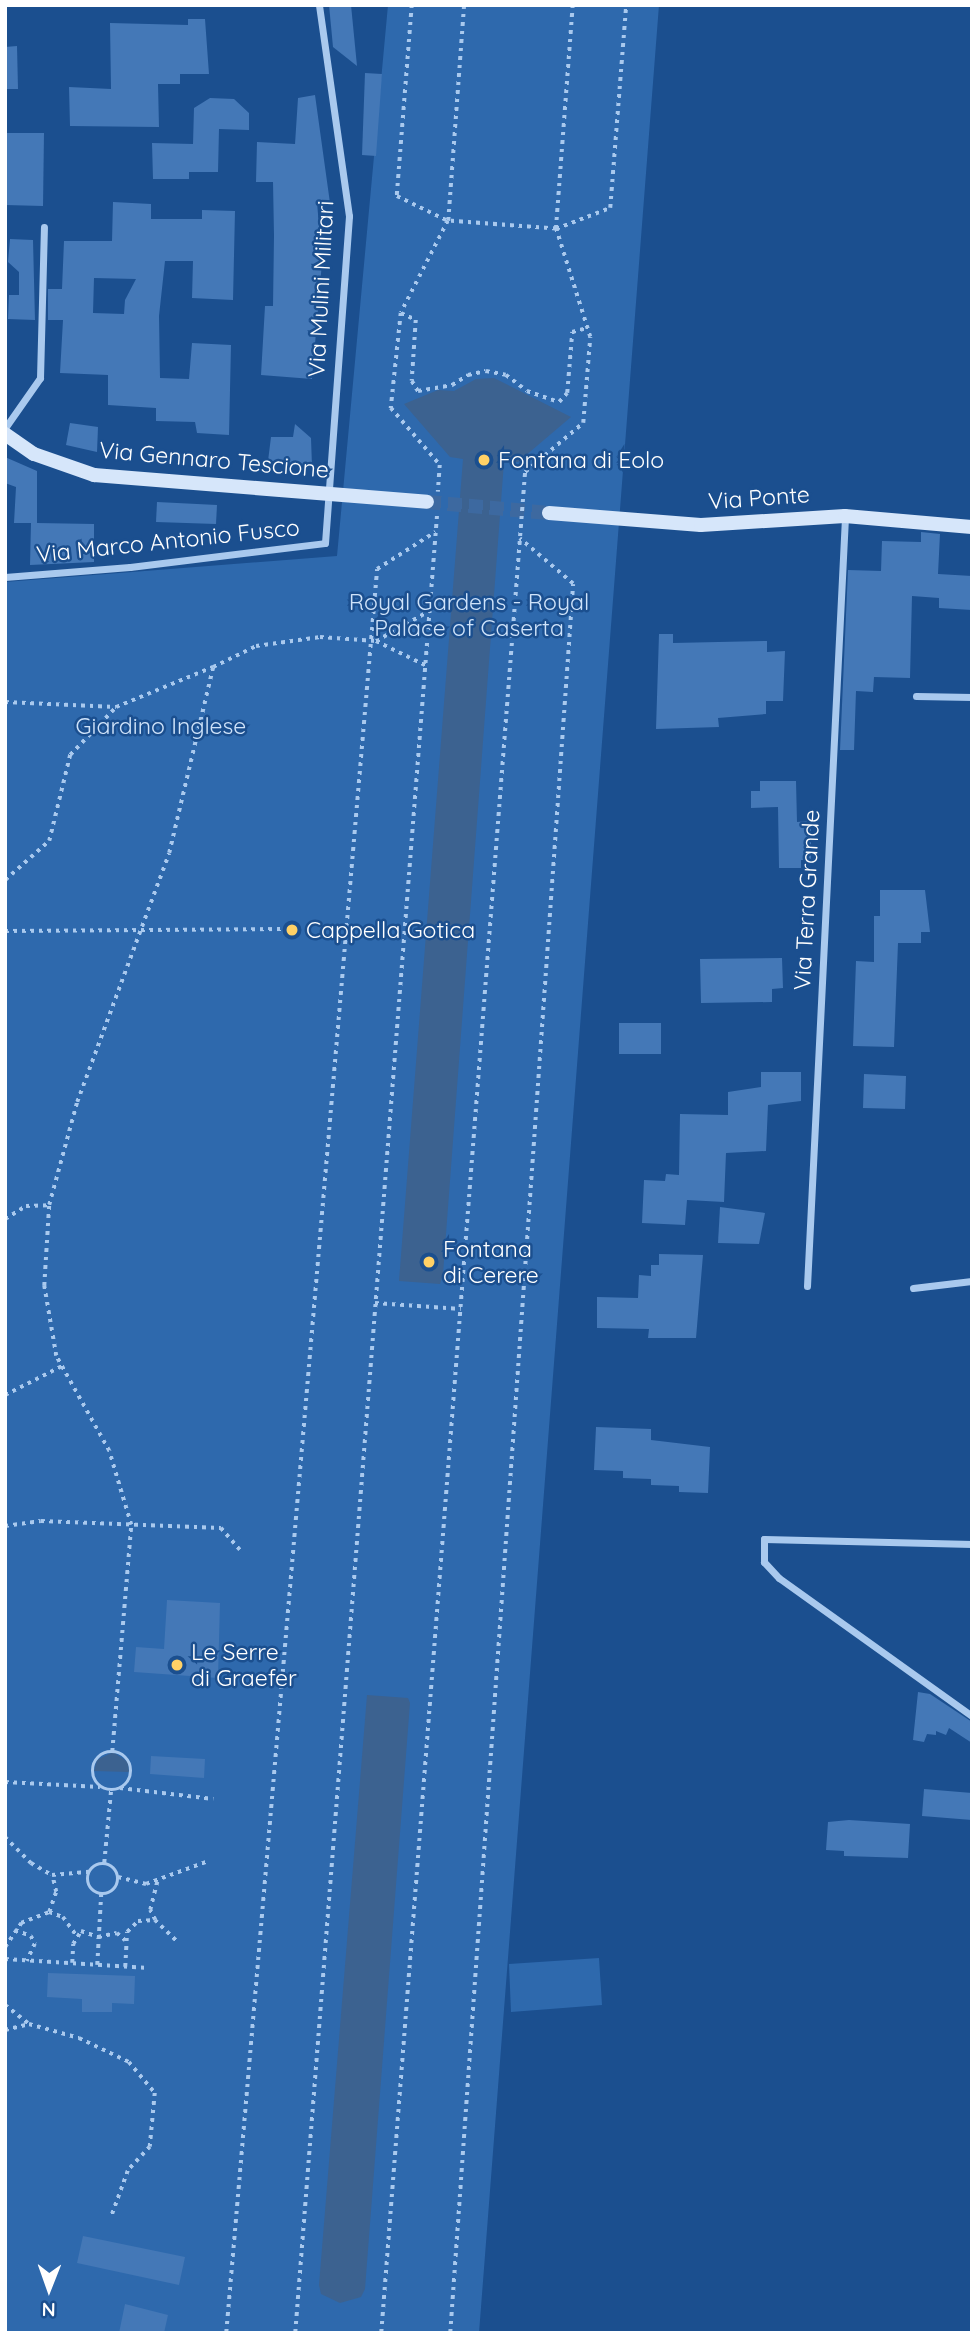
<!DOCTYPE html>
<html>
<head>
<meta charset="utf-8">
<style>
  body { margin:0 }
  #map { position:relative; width:977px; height:2338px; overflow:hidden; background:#1b4f8f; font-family:Quicksand,sans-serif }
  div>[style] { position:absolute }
  .green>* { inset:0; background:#2e69ad }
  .water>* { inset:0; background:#3c6290 }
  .building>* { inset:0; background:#4478b7 }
  .secondary-tunnel>* { height:14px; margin-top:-7px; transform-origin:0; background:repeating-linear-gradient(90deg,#3d69a0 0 14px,transparent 0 21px) }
  .path>* { height:3.5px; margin-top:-1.75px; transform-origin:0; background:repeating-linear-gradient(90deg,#a9c9ee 0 3.5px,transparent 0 8.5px) }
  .path>.ring { margin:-1.75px; padding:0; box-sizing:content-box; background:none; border:3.5px solid #a9c9ee; border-radius:50% }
  .street>* { height:7px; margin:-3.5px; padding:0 3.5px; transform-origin:3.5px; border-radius:3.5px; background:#a9c9ee }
  .secondary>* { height:14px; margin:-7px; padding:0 7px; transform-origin:7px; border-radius:7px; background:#d6e6fa }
  .dots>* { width:19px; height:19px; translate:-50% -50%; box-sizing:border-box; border:4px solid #1b4f8f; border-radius:50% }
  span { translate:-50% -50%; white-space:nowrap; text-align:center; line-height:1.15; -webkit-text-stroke:5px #1b4f8f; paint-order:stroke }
  .street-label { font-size:23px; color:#fff }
  .poi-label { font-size:23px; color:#fff }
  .left { translate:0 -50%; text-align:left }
  .park-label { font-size:23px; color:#cfe3fa }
  .frame { position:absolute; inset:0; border:7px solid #fff; pointer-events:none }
  .north { position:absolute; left:14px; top:2254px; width:70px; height:70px; -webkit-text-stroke:5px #1b4f8f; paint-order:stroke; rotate:181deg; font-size:19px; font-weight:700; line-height:28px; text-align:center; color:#fff }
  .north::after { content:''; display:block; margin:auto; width:24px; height:32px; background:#fff; clip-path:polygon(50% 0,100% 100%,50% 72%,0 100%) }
</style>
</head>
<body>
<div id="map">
  <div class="green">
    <div style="clip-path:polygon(388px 5px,659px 5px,479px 2333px,5px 2333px,5px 582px,337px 556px)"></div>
    <div style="clip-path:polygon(599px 1958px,602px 2005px,511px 2012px,509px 1964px)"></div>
  </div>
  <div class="water">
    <div style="clip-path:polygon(494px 378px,571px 417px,518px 462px,504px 462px,443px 1274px,440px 1284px,399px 1281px,463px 459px,450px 457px,404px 404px,438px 390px,454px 391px,476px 379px)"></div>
    <div style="clip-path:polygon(367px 1695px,408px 1698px,410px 1703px,365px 2289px,361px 2297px,340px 2303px,321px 2294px,319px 2285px)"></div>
    <div style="clip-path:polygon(113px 1752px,128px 1762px,129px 1772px,94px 1771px,97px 1760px)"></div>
  </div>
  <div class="building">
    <div style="clip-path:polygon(329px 5px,351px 5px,357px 66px,333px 47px)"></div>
    <div style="clip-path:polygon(188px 19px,205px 19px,209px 74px,180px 74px,180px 84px,158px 84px,159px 127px,70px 126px,69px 87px,111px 89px,110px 23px,188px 25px)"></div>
    <div style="clip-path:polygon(17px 46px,18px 89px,5px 89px,5px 47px)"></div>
    <div style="clip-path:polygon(365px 73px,382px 74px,376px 156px,362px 155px)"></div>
    <div style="clip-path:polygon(315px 95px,330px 203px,317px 202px,322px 262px,312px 379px,261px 375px,265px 306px,273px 306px,274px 236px,273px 182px,256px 182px,257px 142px,295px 144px,298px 98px)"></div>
    <div style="clip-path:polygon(210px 98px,234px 99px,249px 113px,249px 130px,219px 129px,218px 172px,189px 172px,189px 179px,153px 179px,152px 143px,193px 144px,194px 108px)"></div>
    <div style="clip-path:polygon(5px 133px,44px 133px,43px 206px,5px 205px)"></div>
    <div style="clip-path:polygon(evenodd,113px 202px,151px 204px,151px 219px,202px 219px,202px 210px,235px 211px,233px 300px,192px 298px,193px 261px,165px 261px,159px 316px,160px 378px,189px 379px,192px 343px,231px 345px,229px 435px,197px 433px,195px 422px,156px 421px,156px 408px,108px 405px,108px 375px,60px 373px,63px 320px,48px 320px,48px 289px,62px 289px,64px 241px,112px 241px,113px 202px,94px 278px,136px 279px,125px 300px,124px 314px,93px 313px,94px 278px)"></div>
    <div style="clip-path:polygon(10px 239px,33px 240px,35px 320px,8px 319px,9px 295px,19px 295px,19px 272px,8px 262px)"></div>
    <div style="clip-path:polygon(70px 423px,98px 427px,97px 452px,66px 445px)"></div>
    <div style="clip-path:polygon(295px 424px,311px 438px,312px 466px,268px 461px,271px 437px,293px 437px)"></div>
    <div style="clip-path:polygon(5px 457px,37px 471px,37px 523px,94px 524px,94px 562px,30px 565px,31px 523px,14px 523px,16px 487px,5px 483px)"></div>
    <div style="clip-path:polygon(157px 502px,217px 505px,216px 524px,156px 522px)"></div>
    <div style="clip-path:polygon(921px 532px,940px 534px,938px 574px,972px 576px,972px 610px,939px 608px,939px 598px,912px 596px,910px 678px,874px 677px,873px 692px,856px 691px,854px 750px,840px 750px,848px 570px,881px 571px,882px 541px,921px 542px)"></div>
    <div style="clip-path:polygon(659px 634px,673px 634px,673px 643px,767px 641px,767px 652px,785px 651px,783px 701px,766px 701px,766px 714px,718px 718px,719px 727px,656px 729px)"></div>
    <div style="clip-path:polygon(760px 781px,796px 781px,797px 822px,811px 821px,811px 860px,801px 860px,801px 868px,779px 868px,778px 807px,751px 808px,751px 791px,760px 791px)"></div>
    <div style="clip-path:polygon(880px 890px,925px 890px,930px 932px,921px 932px,921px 943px,898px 943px,894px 1047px,853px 1046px,856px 961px,874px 962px,874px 916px,880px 916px)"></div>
    <div style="clip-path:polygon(782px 958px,783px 988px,772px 989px,772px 1002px,701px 1003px,700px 959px)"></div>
    <div style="clip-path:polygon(619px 1023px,661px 1023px,661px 1054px,619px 1054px)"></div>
    <div style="clip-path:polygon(761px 1072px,801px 1072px,801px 1101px,768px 1105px,766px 1151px,726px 1153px,724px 1202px,687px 1200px,685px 1225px,642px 1223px,644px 1180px,665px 1181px,666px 1174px,679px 1175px,680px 1114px,728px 1115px,728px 1092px,761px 1087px)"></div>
    <div style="clip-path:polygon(864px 1074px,906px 1076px,905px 1109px,863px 1108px)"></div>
    <div style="clip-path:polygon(720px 1207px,765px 1213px,759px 1244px,718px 1243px)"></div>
    <div style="clip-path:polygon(659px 1254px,703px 1255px,696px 1338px,648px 1338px,649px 1329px,597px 1328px,597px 1297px,638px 1298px,639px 1275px,651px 1276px,651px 1265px,659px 1265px)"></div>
    <div style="clip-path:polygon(596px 1427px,651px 1429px,651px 1440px,710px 1447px,708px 1493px,679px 1492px,679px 1486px,651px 1485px,651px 1479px,623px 1478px,623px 1471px,594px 1470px)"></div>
    <div style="clip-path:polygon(167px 1600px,220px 1603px,218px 1678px,134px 1672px,136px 1647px,164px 1649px)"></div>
    <div style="clip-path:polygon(918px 1692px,930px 1694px,972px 1722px,972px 1743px,949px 1728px,946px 1735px,936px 1731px,936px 1735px,927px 1734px,924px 1742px,913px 1740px)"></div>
    <div style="clip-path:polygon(151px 1756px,205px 1759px,204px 1778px,150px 1774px)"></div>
    <div style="clip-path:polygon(924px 1789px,972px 1793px,972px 1820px,922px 1816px)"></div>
    <div style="clip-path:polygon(849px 1820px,910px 1824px,908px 1858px,844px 1856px,844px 1851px,826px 1850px,828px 1822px)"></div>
    <div style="clip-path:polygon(48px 1973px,135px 1976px,134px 2004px,112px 2003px,112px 2012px,82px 2012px,82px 1999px,47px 1997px)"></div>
    <div style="clip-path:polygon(83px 2236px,185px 2257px,179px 2285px,77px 2263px)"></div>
    <div style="clip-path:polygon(125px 2304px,168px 2315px,164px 2333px,119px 2333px)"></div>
  </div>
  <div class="secondary-tunnel">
    <div style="left:427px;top:502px;width:122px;rotate:5.2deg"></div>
  </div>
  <div class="path">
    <div style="left:412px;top:5px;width:192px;rotate:94.5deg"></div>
    <div style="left:397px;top:196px;width:57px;rotate:26.1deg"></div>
    <div style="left:448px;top:221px;width:217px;rotate:-85.8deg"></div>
    <div style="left:573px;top:5px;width:225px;rotate:94.3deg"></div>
    <div style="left:556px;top:229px;width:58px;rotate:-21.3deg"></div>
    <div style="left:610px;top:208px;width:204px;rotate:-85.5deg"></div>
    <div style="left:401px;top:313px;width:17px;rotate:25deg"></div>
    <div style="left:416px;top:320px;width:61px;rotate:93.8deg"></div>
    <div style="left:412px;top:381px;width:12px;rotate:59deg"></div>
    <div style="left:418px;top:391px;width:35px;rotate:-10deg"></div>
    <div style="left:452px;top:385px;width:19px;rotate:-32deg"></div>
    <div style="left:468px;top:375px;width:18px;rotate:-13deg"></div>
    <div style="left:486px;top:371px;width:20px;rotate:11deg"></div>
    <div style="left:506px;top:375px;width:26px;rotate:37deg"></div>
    <div style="left:527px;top:391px;width:34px;rotate:19deg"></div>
    <div style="left:559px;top:402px;width:12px;rotate:-48deg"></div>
    <div style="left:567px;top:393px;width:61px;rotate:-85.3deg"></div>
    <div style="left:572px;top:332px;width:16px;rotate:-15deg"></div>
    <div style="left:376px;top:641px;width:61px;rotate:-29.5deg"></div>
    <div style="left:5px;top:702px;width:111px;rotate:2.6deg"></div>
    <div style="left:116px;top:707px;width:105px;rotate:-22.4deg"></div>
    <div style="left:5px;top:880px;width:59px;rotate:-41.6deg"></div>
    <div style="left:49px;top:841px;width:89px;rotate:-76.3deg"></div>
    <div style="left:70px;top:755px;width:66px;rotate:-46.2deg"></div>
    <div style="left:5px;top:931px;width:277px;rotate:-0.4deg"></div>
    <div style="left:5px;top:1219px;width:25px;rotate:-32deg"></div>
    <div style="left:26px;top:1206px;width:23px;rotate:-2deg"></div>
    <div style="left:375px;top:1303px;width:86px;rotate:4deg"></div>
    <div style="left:5px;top:1395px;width:64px;rotate:-27deg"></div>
    <div style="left:5px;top:1526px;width:36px;rotate:-8deg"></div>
    <div style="left:41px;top:1521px;width:180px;rotate:2.2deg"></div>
    <div style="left:221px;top:1528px;width:29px;rotate:49deg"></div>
    <div style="left:112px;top:1752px;width:228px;rotate:-85.2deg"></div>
    <div style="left:131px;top:1525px;width:77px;rotate:-106.6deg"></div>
    <div style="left:109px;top:1451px;width:109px;rotate:-119.2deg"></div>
    <div style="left:56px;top:1356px;width:71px;rotate:-99.7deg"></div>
    <div style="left:44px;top:1286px;width:81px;rotate:-86.5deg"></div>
    <div style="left:49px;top:1205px;width:107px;rotate:-74.8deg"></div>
    <div style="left:77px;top:1102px;width:265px;rotate:-69.7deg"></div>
    <div style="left:169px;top:853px;width:191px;rotate:-76.7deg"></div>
    <div style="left:213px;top:667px;width:48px;rotate:-26deg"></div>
    <div style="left:256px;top:646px;width:65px;rotate:-8deg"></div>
    <div style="left:320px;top:637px;width:56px;rotate:4.1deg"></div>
    <div style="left:376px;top:641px;width:55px;rotate:26.1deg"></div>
    <div class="ring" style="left:93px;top:1752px;width:34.5px;height:34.5px"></div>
    <div style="left:5px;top:1782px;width:95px;rotate:3deg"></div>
    <div style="left:120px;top:1788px;width:94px;rotate:6.7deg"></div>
    <div style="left:5px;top:1837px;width:37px;rotate:45deg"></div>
    <div style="left:31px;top:1863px;width:24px;rotate:30deg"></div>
    <div style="left:52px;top:1875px;width:37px;rotate:-5deg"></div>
    <div style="left:104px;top:1863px;width:74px;rotate:-84.6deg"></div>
    <div class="ring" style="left:88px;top:1864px;width:26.5px;height:26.5px"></div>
    <div style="left:118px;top:1877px;width:29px;rotate:14deg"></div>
    <div style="left:146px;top:1884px;width:64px;rotate:-20.1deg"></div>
    <div style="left:49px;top:1912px;width:15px;rotate:20deg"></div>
    <div style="left:63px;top:1917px;width:22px;rotate:54deg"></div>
    <div style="left:155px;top:1920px;width:11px;rotate:-117deg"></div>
    <div style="left:150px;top:1910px;width:29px;rotate:-76deg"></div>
    <div style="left:15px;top:1930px;width:17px;rotate:21deg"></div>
    <div style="left:31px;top:1936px;width:9px;rotate:63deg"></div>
    <div style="left:35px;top:1944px;width:19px;rotate:115deg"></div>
    <div style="left:5px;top:1947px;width:29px;rotate:-56deg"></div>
    <div style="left:21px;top:1923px;width:30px;rotate:-21deg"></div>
    <div style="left:49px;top:1912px;width:21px;rotate:-71deg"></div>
    <div style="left:56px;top:1892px;width:17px;rotate:-103deg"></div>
    <div style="left:5px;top:1959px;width:144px;rotate:3.6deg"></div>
    <div style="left:72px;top:1963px;width:19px;rotate:-87deg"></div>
    <div style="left:73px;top:1944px;width:15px;rotate:-58deg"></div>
    <div style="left:81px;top:1931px;width:18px;rotate:19deg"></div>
    <div style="left:98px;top:1937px;width:19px;rotate:-12deg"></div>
    <div style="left:117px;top:1933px;width:11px;rotate:41deg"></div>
    <div style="left:97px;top:1965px;width:71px;rotate:-86.8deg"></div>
    <div style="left:125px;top:1967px;width:35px;rotate:-87deg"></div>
    <div style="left:127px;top:1932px;width:16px;rotate:-45deg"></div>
    <div style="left:138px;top:1921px;width:17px;rotate:-3deg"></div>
    <div style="left:155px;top:1920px;width:30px;rotate:44deg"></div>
    <div style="left:5px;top:2005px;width:29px;rotate:38deg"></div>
    <div style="left:5px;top:2030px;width:25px;rotate:-14deg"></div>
    <div style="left:29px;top:2024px;width:52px;rotate:15.6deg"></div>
    <div style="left:79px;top:2038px;width:55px;rotate:25.6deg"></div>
    <div style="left:129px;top:2062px;width:40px;rotate:50deg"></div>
    <div style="left:155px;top:2093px;width:54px;rotate:95.3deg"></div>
    <div style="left:150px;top:2147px;width:33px;rotate:133deg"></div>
    <div style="left:128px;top:2171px;width:47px;rotate:110deg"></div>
    <div style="left:226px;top:2333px;width:1770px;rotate:-85.11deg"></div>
    <div style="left:377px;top:569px;width:69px;rotate:-32.5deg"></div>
    <div style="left:295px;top:2333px;width:1826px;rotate:-85.54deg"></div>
    <div style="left:381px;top:2333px;width:1867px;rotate:-85.58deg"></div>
    <div style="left:525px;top:472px;width:76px;rotate:-40.2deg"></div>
    <div style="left:583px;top:423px;width:86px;rotate:-85.3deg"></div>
    <div style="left:590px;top:337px;width:113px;rotate:-107.5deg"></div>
    <div style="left:556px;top:229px;width:108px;rotate:-175.8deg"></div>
    <div style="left:448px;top:221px;width:103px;rotate:117.1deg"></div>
    <div style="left:401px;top:313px;width:96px;rotate:96deg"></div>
    <div style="left:391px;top:408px;width:75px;rotate:49.3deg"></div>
    <div style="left:440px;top:465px;width:27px;rotate:94deg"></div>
    <div style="left:450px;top:2333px;width:1753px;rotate:-85.98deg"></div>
    <div style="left:573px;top:584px;width:70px;rotate:-139.7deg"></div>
  </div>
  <div class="street">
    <div style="left:5px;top:428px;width:61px;rotate:-55deg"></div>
    <div style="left:40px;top:378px;width:151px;rotate:-88.5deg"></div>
    <div style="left:5px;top:577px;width:125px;rotate:-4.6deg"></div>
    <div style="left:130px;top:567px;width:196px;rotate:-7deg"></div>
    <div style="left:325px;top:543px;width:328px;rotate:-85.8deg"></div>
    <div style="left:349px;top:216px;width:213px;rotate:-98.1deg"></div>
    <div style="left:916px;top:696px;width:56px;rotate:1deg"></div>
    <div style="left:807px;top:1286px;width:771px;rotate:-87.17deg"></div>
    <div style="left:913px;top:1288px;width:59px;rotate:-6.8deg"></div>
    <div style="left:972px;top:1544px;width:208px;rotate:-178.6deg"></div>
    <div style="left:764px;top:1539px;width:23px;rotate:90deg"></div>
    <div style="left:764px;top:1562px;width:22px;rotate:47deg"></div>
    <div style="left:779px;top:1578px;width:237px;rotate:35.6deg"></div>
  </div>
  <div class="secondary">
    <div style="left:5px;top:434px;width:35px;rotate:35deg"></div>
    <div style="left:34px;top:454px;width:64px;rotate:19.3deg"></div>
    <div style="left:94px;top:475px;width:334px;rotate:4.6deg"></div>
    <div style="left:549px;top:513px;width:152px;rotate:4.5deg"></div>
    <div style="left:701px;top:525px;width:144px;rotate:-3.6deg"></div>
    <div style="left:845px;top:516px;width:127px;rotate:5deg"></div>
  </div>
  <div class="dots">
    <div style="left:484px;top:460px;background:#ffd166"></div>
    <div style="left:292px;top:930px;background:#ffd166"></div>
    <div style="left:429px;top:1262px;background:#ffd166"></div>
    <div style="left:177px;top:1665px;background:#ffd166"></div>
  </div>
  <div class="street-label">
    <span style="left:321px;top:289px;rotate:-87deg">Via Mulini Militari</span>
    <span style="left:214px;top:460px;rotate:5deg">Via Gennaro Tescione</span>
    <span style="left:759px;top:498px;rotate:-4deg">Via Ponte</span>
    <span style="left:168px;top:541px;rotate:-6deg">Via Marco Antonio Fusco</span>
    <span style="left:807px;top:900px;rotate:-87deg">Via Terra Grande</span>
  </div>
  <div class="poi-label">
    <span class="left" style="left:498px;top:460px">Fontana di Eolo</span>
    <span class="left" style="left:306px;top:930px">Cappella Gotica</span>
    <span class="left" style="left:443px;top:1262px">Fontana<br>di Cerere</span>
    <span class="left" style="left:191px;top:1665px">Le Serre<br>di Graefer</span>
  </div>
  <div class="park-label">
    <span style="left:469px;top:615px">Royal Gardens - Royal<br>Palace of Caserta</span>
    <span style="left:161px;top:726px">Giardino Inglese</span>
  </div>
  <div class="frame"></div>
  <div class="north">N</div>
</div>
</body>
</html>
